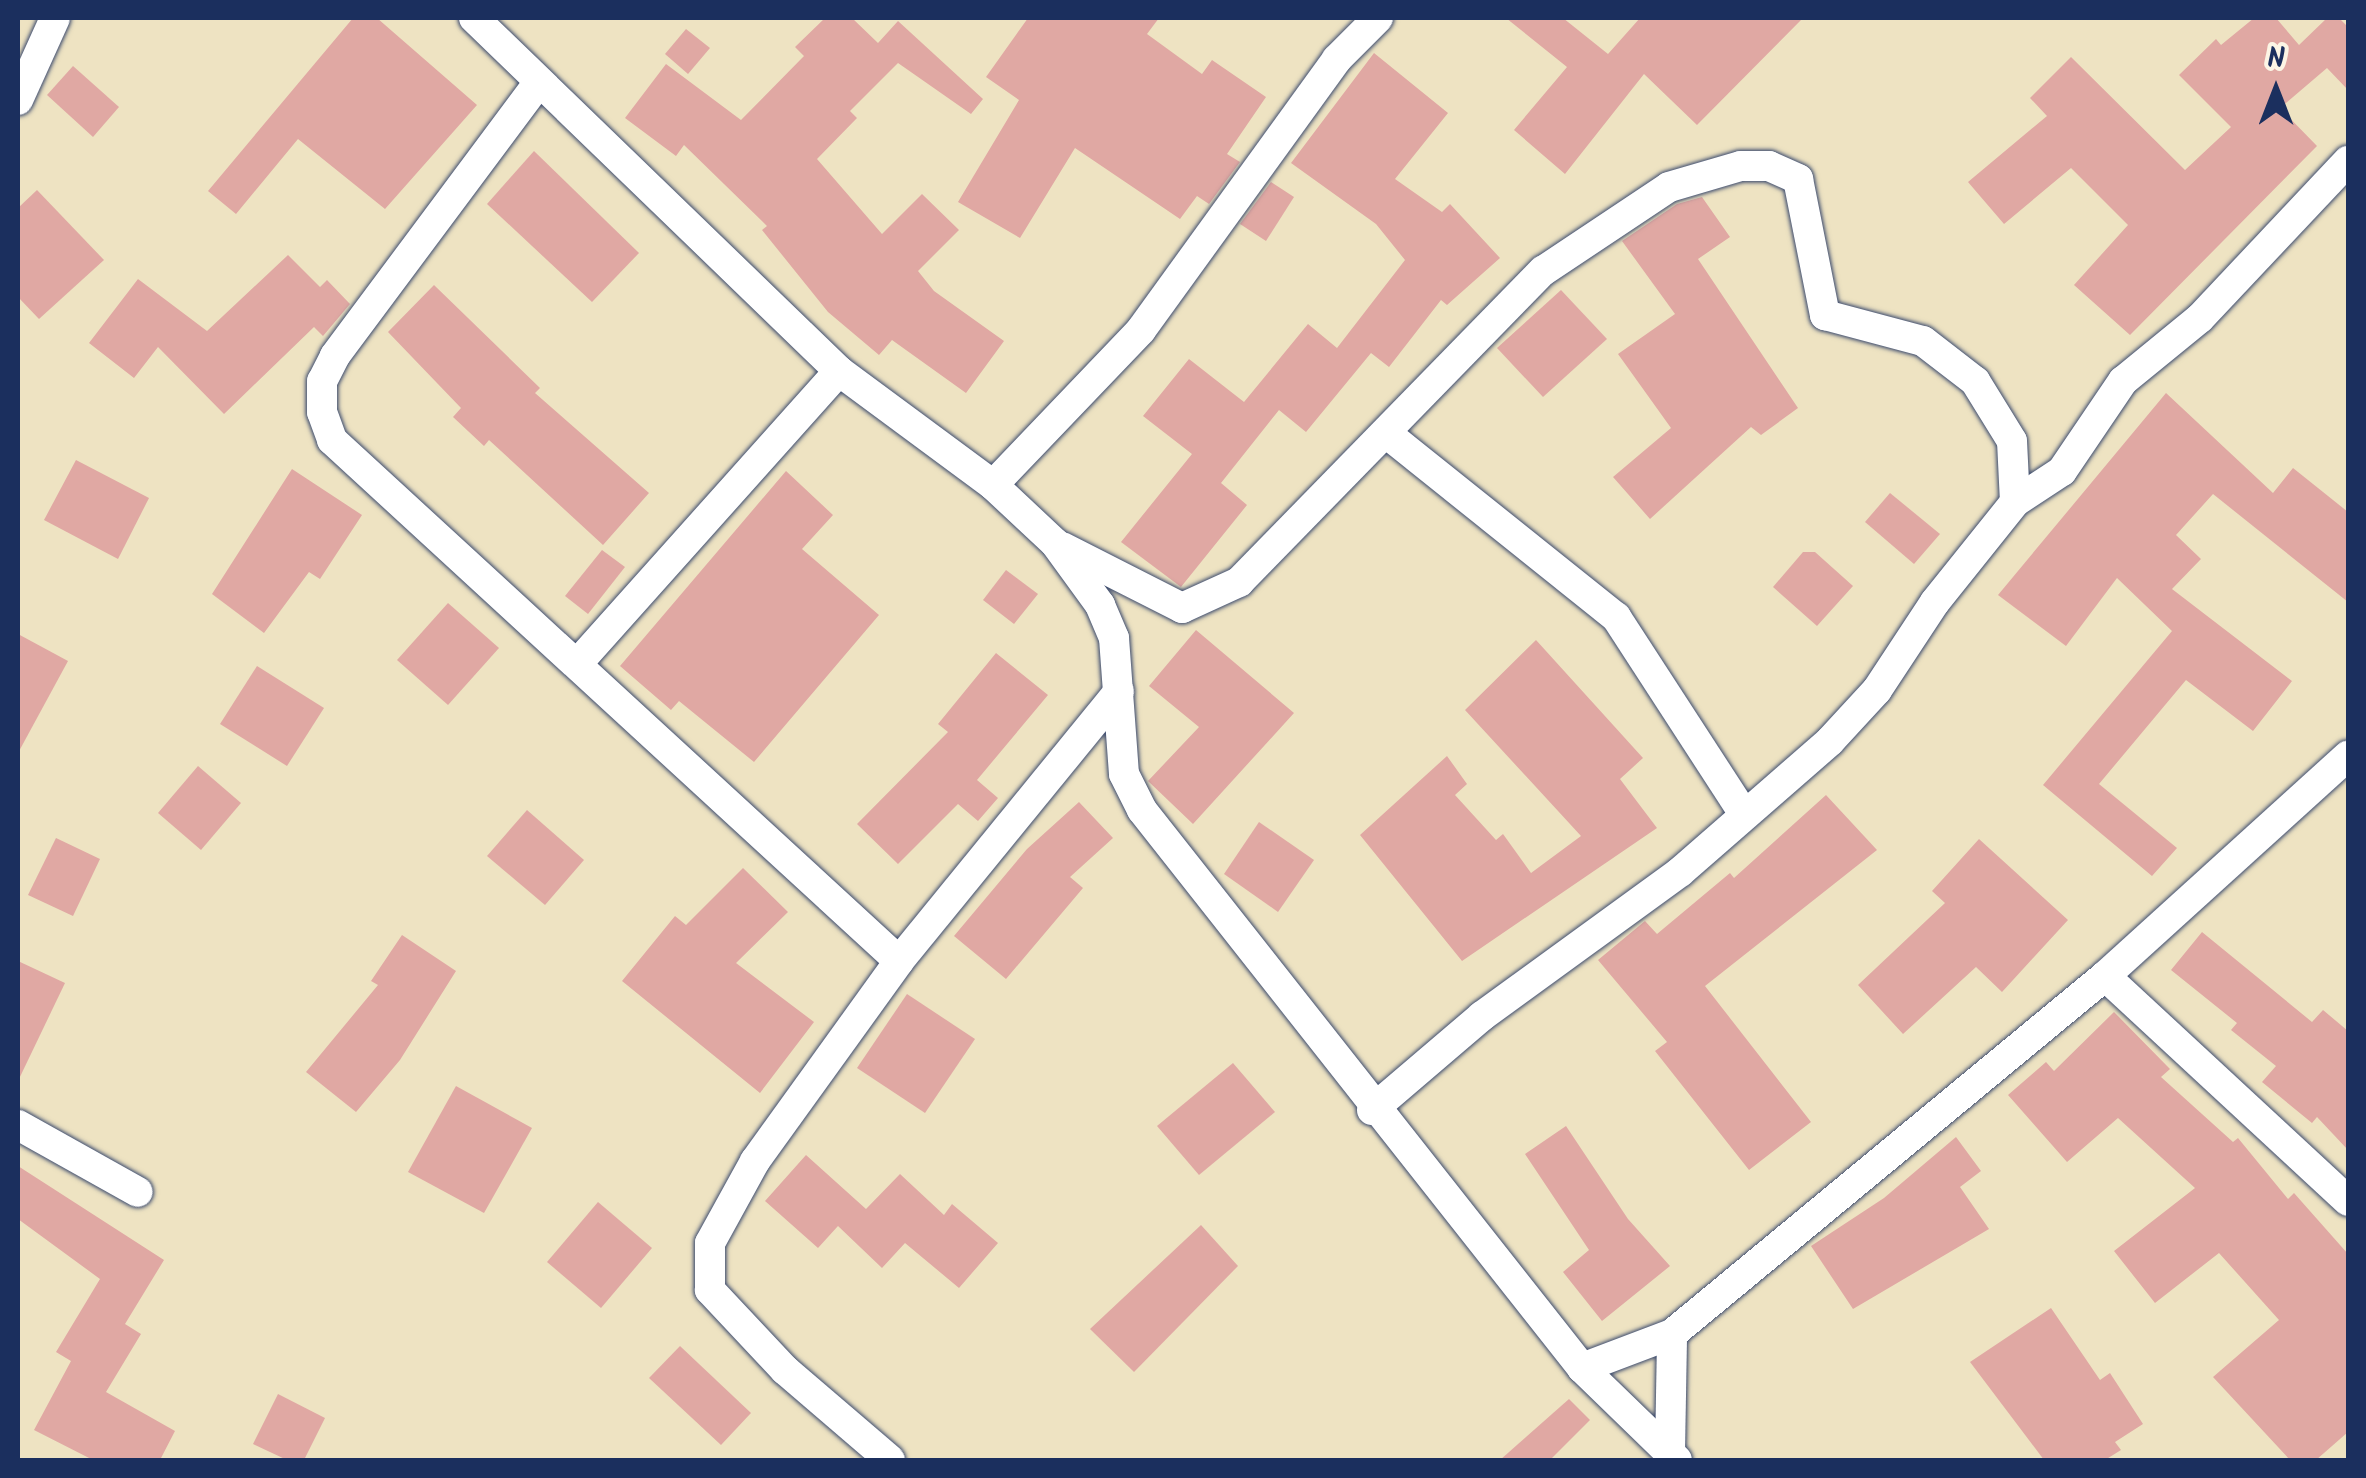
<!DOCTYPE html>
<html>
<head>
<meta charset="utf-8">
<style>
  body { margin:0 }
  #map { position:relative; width:2366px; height:1478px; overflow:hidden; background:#eee3c2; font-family:Kalam,sans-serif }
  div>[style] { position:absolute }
  .building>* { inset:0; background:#e0a8a3 }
  .roads { filter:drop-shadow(0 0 2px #3b4a6d) drop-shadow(0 0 2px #3b4a6d) }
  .street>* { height:30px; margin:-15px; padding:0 15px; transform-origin:15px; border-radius:15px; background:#fff }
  span { translate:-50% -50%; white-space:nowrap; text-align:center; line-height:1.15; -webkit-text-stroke:8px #fcf5e5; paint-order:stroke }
  .frame { position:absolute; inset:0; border:20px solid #1b2f5e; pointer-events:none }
  .north { position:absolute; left:2226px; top:40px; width:100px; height:100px; -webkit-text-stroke:8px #fcf5e5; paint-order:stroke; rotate:0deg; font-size:28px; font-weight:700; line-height:40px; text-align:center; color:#1b2f5e }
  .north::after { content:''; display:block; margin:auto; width:35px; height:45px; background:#1b2f5e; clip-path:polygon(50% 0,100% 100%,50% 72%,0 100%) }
</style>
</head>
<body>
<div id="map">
  <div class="building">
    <div style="clip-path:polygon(353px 18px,377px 18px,477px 105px,385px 209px,298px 139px,236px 214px,208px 191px)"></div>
    <div style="clip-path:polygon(825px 18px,852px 18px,878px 43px,898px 21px,983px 99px,971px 114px,898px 63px,850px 111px,857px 118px,817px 159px,882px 234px,922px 194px,959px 230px,918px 271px,934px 291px,1004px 341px,966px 393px,892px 340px,879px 355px,828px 312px,762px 230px,767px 226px,684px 145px,676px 156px,625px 118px,666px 64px,741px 120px,804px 56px,795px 47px)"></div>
    <div style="clip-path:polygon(1028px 18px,1159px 18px,1147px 34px,1202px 74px,1212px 60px,1266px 97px,1227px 154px,1240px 162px,1209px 204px,1197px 196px,1180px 219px,1075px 148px,1020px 238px,958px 202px,1019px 100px,986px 77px)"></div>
    <div style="clip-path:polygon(1506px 18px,1563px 18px,1608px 54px,1640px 18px,1803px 18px,1697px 125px,1644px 74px,1565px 174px,1514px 130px,1567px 67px)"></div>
    <div style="clip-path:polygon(2254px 18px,2276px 18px,2299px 45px,2327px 18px,2339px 18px,2348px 27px,2348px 90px,2327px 68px,2280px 108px,2317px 146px,2130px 335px,2074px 285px,2128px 225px,2071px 168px,2004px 224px,1968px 182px,2047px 116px,2030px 98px,2071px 57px,2185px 170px,2231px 127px,2179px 75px,2216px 39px,2221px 45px)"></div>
    <div style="clip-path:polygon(686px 29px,710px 48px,688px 74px,665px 54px)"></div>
    <div style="clip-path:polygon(1374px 53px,1448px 113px,1395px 179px,1442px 212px,1450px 204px,1500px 258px,1447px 305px,1441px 300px,1389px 367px,1371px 353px,1306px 432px,1279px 410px,1221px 483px,1247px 505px,1181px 587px,1121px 542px,1192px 454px,1143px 416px,1189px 359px,1244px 402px,1308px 324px,1337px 348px,1405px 260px,1376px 224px,1291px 163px)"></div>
    <div style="clip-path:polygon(73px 66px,119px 107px,93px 137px,47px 95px)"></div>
    <div style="clip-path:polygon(534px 151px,639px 253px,592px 302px,487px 204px)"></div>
    <div style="clip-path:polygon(1271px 182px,1294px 197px,1266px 241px,1240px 224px)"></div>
    <div style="clip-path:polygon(37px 190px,104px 260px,39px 319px,18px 297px,18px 208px)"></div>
    <div style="clip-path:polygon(1702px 197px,1730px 237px,1698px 259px,1798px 408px,1761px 435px,1751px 427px,1650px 519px,1613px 477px,1671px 428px,1618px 354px,1675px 314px,1622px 241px,1677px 204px)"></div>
    <div style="clip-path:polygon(288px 255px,320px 287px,327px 280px,350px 304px,323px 336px,314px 327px,224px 414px,158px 347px,134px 378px,89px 343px,138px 279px,207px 331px)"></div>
    <div style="clip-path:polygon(434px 285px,540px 388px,535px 393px,649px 493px,603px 545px,489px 440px,484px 446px,453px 417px,461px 408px,388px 332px)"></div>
    <div style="clip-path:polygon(1561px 290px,1607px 339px,1543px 397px,1497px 348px)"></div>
    <div style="clip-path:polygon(2166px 393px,2273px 493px,2293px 468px,2348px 512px,2348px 602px,2213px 494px,2176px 535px,2201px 559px,2172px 589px,2292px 681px,2253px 731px,2186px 680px,2099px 784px,2177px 848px,2152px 876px,2043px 785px,2172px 631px,2117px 578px,2066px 646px,1998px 595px)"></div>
    <div style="clip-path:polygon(76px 460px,149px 498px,118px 559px,44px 520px)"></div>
    <div style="clip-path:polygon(292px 469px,362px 515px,320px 579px,309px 572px,264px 633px,212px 594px)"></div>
    <div style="clip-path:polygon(786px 471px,833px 515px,802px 549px,879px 615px,754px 762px,679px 701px,671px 710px,620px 666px)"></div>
    <div style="clip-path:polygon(1890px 493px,1940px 534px,1914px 564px,1865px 522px)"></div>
    <div style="clip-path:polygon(602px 550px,625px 567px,588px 614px,565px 596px)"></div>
    <div style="clip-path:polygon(1803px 552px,1815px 552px,1853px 586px,1817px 626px,1773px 587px)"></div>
    <div style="clip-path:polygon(1006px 570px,1038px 594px,1014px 624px,983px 600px)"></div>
    <div style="clip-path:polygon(448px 603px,499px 648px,448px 705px,397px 660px)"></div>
    <div style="clip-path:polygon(1196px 630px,1294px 713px,1193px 824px,1148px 781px,1199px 727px,1149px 686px)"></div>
    <div style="clip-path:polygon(18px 634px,68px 661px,18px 753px)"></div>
    <div style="clip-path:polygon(1536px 640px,1643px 758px,1620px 779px,1657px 828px,1462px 961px,1360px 835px,1447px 756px,1467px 784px,1455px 795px,1496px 840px,1503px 834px,1531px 873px,1581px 836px,1465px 710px)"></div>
    <div style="clip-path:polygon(996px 653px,1048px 695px,977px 780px,998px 798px,978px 821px,958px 804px,898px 864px,857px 824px,948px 732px,938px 724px)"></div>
    <div style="clip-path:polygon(257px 666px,324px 708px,287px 766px,220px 724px)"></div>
    <div style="clip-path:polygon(198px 766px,241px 803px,201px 850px,158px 813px)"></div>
    <div style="clip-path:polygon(1826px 795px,1877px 850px,1705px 986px,1811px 1122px,1749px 1170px,1655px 1051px,1667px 1042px,1598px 960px,1645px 921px,1657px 934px,1730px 873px,1734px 878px)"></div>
    <div style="clip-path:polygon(1079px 802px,1113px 838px,1070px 877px,1083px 888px,1006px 979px,954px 936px,1027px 849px)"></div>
    <div style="clip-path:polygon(527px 810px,584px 860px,545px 905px,487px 856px)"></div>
    <div style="clip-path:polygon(1259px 822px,1314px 860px,1278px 912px,1224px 874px)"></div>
    <div style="clip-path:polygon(56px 838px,100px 859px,73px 916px,28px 895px)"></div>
    <div style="clip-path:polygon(1979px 839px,2068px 920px,2002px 992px,1976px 967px,1903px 1034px,1858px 985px,1945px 903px,1932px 891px)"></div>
    <div style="clip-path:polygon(743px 868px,788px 912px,736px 963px,814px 1022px,760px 1093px,622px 981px,675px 916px,686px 925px)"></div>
    <div style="clip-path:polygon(2202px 932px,2312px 1022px,2323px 1010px,2348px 1031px,2348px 1150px,2317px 1117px,2312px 1123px,2262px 1082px,2276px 1066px,2231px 1030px,2237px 1023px,2171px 970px)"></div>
    <div style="clip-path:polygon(402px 935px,456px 971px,400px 1060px,356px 1112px,306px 1072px,378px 985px,371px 981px)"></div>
    <div style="clip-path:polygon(18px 961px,65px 983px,18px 1081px)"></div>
    <div style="clip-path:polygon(907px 994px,975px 1039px,925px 1113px,857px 1068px)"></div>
    <div style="clip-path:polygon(2114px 1012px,2170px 1069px,2161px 1077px,2233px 1142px,2238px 1138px,2288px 1199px,2294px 1193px,2348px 1254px,2348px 1432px,2316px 1460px,2290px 1460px,2213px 1377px,2279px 1320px,2219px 1253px,2155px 1303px,2114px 1251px,2195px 1188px,2118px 1118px,2067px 1162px,2008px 1095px,2046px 1062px,2054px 1071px)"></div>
    <div style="clip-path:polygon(1233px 1063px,1275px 1112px,1199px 1175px,1157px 1126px)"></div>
    <div style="clip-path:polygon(456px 1086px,532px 1128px,484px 1213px,408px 1172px)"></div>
    <div style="clip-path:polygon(1566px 1126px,1628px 1219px,1670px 1266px,1602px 1321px,1563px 1272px,1589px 1250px,1525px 1154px)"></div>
    <div style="clip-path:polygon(1956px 1137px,1981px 1171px,1960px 1187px,1989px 1229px,1853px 1309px,1811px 1246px,1884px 1198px)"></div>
    <div style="clip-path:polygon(806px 1155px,866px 1209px,900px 1174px,944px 1215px,952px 1204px,998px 1243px,959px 1288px,905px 1243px,882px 1268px,838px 1226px,818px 1248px,765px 1201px)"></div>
    <div style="clip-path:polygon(18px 1166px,164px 1260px,125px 1324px,141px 1334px,106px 1392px,175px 1431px,160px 1460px,93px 1460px,34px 1430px,71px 1361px,56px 1352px,100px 1279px,18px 1219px)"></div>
    <div style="clip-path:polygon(598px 1202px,652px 1248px,601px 1308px,547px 1262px)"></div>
    <div style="clip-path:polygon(1201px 1225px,1238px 1266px,1134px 1372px,1090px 1329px)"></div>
    <div style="clip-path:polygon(2051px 1308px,2100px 1380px,2110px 1373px,2143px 1424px,2115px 1442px,2121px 1450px,2105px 1460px,2044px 1460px,1970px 1362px)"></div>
    <div style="clip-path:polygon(680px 1346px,751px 1413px,721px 1445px,649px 1378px)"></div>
    <div style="clip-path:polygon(278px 1394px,325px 1418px,304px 1460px,287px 1460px,253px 1444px)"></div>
    <div style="clip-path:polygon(1569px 1399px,1590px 1420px,1550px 1460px,1500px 1460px)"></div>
  </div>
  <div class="roads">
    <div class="street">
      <div style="left:474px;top:18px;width:508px;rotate:44.04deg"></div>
      <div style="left:839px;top:371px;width:192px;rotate:36.5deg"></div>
      <div style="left:993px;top:485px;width:85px;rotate:43.1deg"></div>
      <div style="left:1055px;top:543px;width:77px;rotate:54deg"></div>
      <div style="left:1100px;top:605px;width:36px;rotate:67deg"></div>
      <div style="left:1114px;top:638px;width:136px;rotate:85.8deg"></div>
      <div style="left:1124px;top:774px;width:40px;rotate:63.4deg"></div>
      <div style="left:1142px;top:810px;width:711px;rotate:51.74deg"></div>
      <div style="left:1582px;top:1368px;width:132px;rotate:44.1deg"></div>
      <div style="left:539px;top:82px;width:342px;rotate:126.7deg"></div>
      <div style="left:335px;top:356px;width:28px;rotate:117deg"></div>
      <div style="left:322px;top:381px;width:31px;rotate:90deg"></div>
      <div style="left:322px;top:412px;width:30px;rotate:70deg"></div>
      <div style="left:332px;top:440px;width:770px;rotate:42.58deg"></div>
      <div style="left:18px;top:100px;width:90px;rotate:-65.7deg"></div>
      <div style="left:1386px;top:433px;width:295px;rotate:38.7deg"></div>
      <div style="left:1616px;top:617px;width:235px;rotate:57deg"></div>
      <div style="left:993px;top:485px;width:214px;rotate:-46.3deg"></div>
      <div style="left:1141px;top:330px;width:334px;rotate:-54.1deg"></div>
      <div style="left:1337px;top:59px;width:58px;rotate:-45deg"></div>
      <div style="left:1062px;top:547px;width:135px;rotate:26.9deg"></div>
      <div style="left:1182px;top:608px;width:63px;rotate:-24.5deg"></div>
      <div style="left:1239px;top:582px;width:435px;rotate:-45.7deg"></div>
      <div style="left:1543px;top:271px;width:151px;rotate:-33.7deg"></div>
      <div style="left:1669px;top:187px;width:75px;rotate:-16.3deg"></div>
      <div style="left:1741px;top:166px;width:28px"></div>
      <div style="left:1769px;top:166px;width:32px;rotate:24deg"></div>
      <div style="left:1798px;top:179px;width:139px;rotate:78.8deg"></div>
      <div style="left:1825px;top:315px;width:101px;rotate:14.9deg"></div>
      <div style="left:1923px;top:341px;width:66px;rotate:37.6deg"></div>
      <div style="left:1975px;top:381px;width:70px;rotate:58.3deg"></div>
      <div style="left:2012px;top:441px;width:61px;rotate:87.2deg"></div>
      <div style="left:577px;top:664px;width:393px;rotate:-48.2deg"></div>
      <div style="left:2105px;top:976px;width:331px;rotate:42.8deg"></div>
      <div style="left:1372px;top:1110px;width:145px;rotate:-40.5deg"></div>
      <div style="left:1482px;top:1016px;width:245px;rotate:-36deg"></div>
      <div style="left:1680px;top:872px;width:199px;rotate:-41.1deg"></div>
      <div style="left:1830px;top:741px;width:69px;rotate:-47.3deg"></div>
      <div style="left:1877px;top:690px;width:105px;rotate:-56.6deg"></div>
      <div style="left:1935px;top:602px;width:128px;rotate:-51.3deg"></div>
      <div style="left:2015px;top:502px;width:56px;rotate:-33.4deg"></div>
      <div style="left:2062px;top:471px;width:109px;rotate:-55.9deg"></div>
      <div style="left:2123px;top:381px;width:99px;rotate:-39.3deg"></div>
      <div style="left:2200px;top:318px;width:216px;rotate:-46.7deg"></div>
      <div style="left:18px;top:1125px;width:137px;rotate:29.2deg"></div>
      <div style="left:1582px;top:1368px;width:96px;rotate:-20.7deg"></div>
      <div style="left:1672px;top:1334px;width:562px;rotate:-39.58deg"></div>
      <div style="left:2105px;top:976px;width:328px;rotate:-42.2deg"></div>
      <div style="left:1670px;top:1453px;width:119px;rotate:-89deg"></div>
      <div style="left:890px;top:1460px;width:138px;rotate:-139.4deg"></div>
      <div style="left:785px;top:1370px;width:110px;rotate:-133.2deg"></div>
      <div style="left:710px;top:1290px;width:47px;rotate:-90deg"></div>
      <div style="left:710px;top:1243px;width:94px;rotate:-61.2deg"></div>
      <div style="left:755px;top:1161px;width:246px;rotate:-54.2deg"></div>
      <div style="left:899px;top:961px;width:348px;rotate:-50.8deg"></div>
    </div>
  </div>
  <div class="frame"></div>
  <div class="north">N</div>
</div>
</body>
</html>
